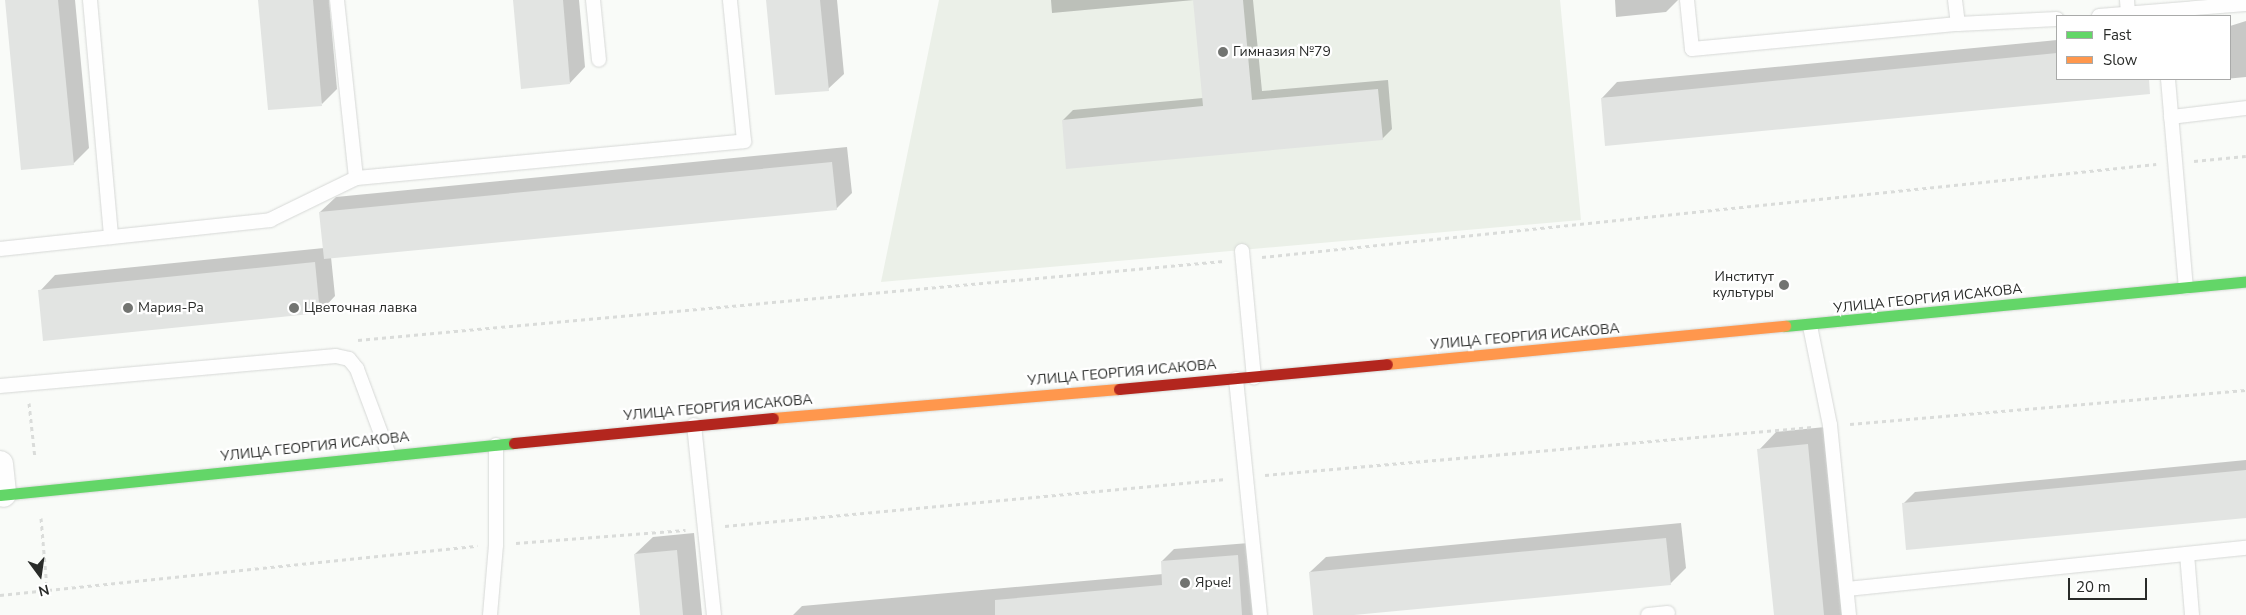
<!DOCTYPE html>
<html>
<head>
<meta charset="utf-8">
<style>
  body { margin:0 }
  #map { position:relative; width:2246px; height:615px; overflow:hidden; background:#f9fbf8; font-family:"Nunito Sans",sans-serif }
  div>[style] { position:absolute }
  .built>* { inset:0; background:#ebf0e8 }
  .shadow>* { inset:0; background:#0003 }
  .building>* { inset:0; background:#e2e4e2 }
  .path>* { height:3px; margin-top:-1.5px; transform-origin:0; background:repeating-linear-gradient(90deg,#dadcda 0 4px,transparent 0 8px) }
  .roads { filter:drop-shadow(0 0 1px #d6d8d6) drop-shadow(0 0 1px #d6d8d6) }
  .lane>* { height:14px; margin:-7px; padding:0 7px; transform-origin:7px; border-radius:7px; background:#fefefe }
  .street>* { height:26px; margin:-13px; padding:0 13px; transform-origin:13px; border-radius:13px; background:#fefefe }
  .fast>* { height:11px; margin:-5.5px; padding:0 5.5px; transform-origin:5.5px; border-radius:5.5px; background:#63d668 }
  .slow>* { height:11px; margin:-5.5px; padding:0 5.5px; transform-origin:5.5px; border-radius:5.5px; background:#ff974d }
  .jam>* { height:11px; margin:-5.5px; padding:0 5.5px; transform-origin:5.5px; border-radius:5.5px; background:#b3261e }
  .dots>* { width:14px; height:14px; translate:-50% -50%; box-sizing:border-box; border:2px solid #fff; border-radius:50% }
  span { translate:-50% -50%; white-space:nowrap; text-align:center; line-height:1.15; -webkit-text-stroke:4.5px #fff; paint-order:stroke }
  .poi-label { font-size:14px; color:#292b29 }
  .left { translate:0 -50%; text-align:left }
  .right { translate:-100% -50%; text-align:right }
  .street-label { font-size:14px; color:#292b29 }
  .legend { position:absolute; left:2056px; top:15px; width:175px; height:65px; box-sizing:border-box; background:#fff; border:1px solid #a9aaa9; margin:0; padding:6px 9px; list-style:none; font-size:15px; color:#292b29 }
  .legend li { display:flex; align-items:center; gap:10px; height:25px }
  .legend b { width:25px; border:1px solid #a9aaa9 }
  .north { position:absolute; left:15px; top:550px; width:50px; height:50px; -webkit-text-stroke:4px #fff; paint-order:stroke; rotate:166deg; font-size:14px; font-weight:700; line-height:20px; text-align:center; color:#292b29 }
  .north::after { content:''; display:block; margin:auto; width:18px; height:22px; background:#292b29; clip-path:polygon(50% 0,100% 100%,50% 72%,0 100%) }
  .scale { position:absolute; left:2068px; top:578px; width:79px; height:22px; box-sizing:border-box; border:2px solid #292b29; border-top:0; padding-left:6px; font-size:15px; line-height:18px; white-space:nowrap; color:#292b29; -webkit-text-stroke:4px #fff; paint-order:stroke }
</style>
</head>
<body>
<div id="map">
  <div class="built">
    <div style="clip-path:polygon(939px 0,1560px 0,1581px 220px,881px 282px)"></div>
  </div>
  <div class="shadow">
    <div style="clip-path:polygon(7px 0,75px 0,89px 148px,73px 164px)"></div>
    <div style="clip-path:polygon(259px 0,329px 0,337px 89px,322px 104px)"></div>
    <div style="clip-path:polygon(514px 0,579px 0,585px 67px,570px 83px)"></div>
    <div style="clip-path:polygon(767px 0,837px 0,844px 74px,828px 89px)"></div>
    <div style="clip-path:polygon(1051px 0,1253px 0,1262px 91px,1388px 80px,1392px 129px,1382px 139px,1063px 120px,1073px 110px,1203px 98px,1194px 0,1052px 13px)"></div>
    <div style="clip-path:polygon(1615px 0,1678px 0,1666px 12px,1616px 17px)"></div>
    <div style="clip-path:polygon(2246px 21px,2246px 77px,2225px 79px,2230px 79px,2230px 26px)"></div>
    <div style="clip-path:polygon(2057px 40px,2057px 79px,2134px 80px,1602px 98px,1617px 82px)"></div>
    <div style="clip-path:polygon(847px 147px,852px 193px,836px 209px,331px 257px,335px 296px,320px 312px,40px 291px,55px 275px,324px 248px,320px 212px,336px 197px)"></div>
    <div style="clip-path:polygon(1825px 427px,1843px 615px,1776px 615px,1759px 450px,1776px 432px)"></div>
    <div style="clip-path:polygon(2246px 460px,2246px 517px,1903px 504px,1915px 492px)"></div>
    <div style="clip-path:polygon(1681px 523px,1686px 568px,1670px 584px,1314px 615px,1310px 572px,1326px 557px)"></div>
    <div style="clip-path:polygon(694px 533px,702px 615px,641px 615px,635px 554px,653px 537px)"></div>
    <div style="clip-path:polygon(1249px 543px,1255px 615px,793px 615px,802px 606px,1163px 574px,1162px 561px,1174px 549px)"></div>
  </div>
  <div class="building">
    <div style="clip-path:polygon(5px 0,58px 0,74px 165px,21px 170px)"></div>
    <div style="clip-path:polygon(258px 0,313px 0,322px 106px,268px 110px)"></div>
    <div style="clip-path:polygon(513px 0,563px 0,570px 84px,521px 89px)"></div>
    <div style="clip-path:polygon(766px 0,820px 0,829px 91px,775px 95px)"></div>
    <div style="clip-path:polygon(1193px 0,1243px 0,1252px 100px,1378px 89px,1383px 140px,1066px 169px,1062px 120px,1203px 106px)"></div>
    <div style="clip-path:polygon(2057px 53px,2057px 79px,2149px 79px,2150px 94px,1605px 146px,1601px 98px)"></div>
    <div style="clip-path:polygon(832px 162px,837px 210px,324px 259px,319px 212px)"></div>
    <div style="clip-path:polygon(315px 262px,320px 313px,43px 341px,38px 290px)"></div>
    <div style="clip-path:polygon(1808px 444px,1824px 615px,1774px 615px,1757px 449px)"></div>
    <div style="clip-path:polygon(2246px 470px,2246px 518px,1906px 550px,1902px 503px)"></div>
    <div style="clip-path:polygon(1666px 538px,1671px 585px,1354px 615px,1313px 615px,1309px 572px)"></div>
    <div style="clip-path:polygon(677px 550px,683px 615px,640px 615px,634px 554px)"></div>
    <div style="clip-path:polygon(1238px 555px,1242px 615px,995px 615px,995px 600px,1162px 585px,1161px 561px)"></div>
  </div>
  <div class="path">
    <div style="left:2194px;top:161px;width:52px;rotate:-5.5deg"></div>
    <div style="left:1262px;top:257px;width:899px;rotate:-5.94deg"></div>
    <div style="left:358px;top:340px;width:869px;rotate:-5.22deg"></div>
    <div style="left:29px;top:403px;width:55px;rotate:83.8deg"></div>
    <div style="left:1850px;top:424px;width:397px;rotate:-4.9deg"></div>
    <div style="left:1265px;top:475px;width:549px;rotate:-5.01deg"></div>
    <div style="left:41px;top:518px;width:70px;rotate:85.1deg"></div>
    <div style="left:725px;top:526px;width:503px;rotate:-5.36deg"></div>
    <div style="left:516px;top:543px;width:170px;rotate:-4.4deg"></div>
    <div style="left:0;top:595px;width:480px;rotate:-5.9deg"></div>
  </div>
  <div class="roads">
    <div class="lane">
      <div style="left:90px;top:0;width:238px;rotate:84.9deg"></div>
      <div style="left:337px;top:0;width:179px;rotate:83.9deg"></div>
      <div style="left:593px;top:0;width:60px;rotate:84.3deg"></div>
      <div style="left:1687px;top:0;width:49px;rotate:84.2deg"></div>
      <div style="left:1692px;top:49px;width:267px;rotate:-5.4deg"></div>
      <div style="left:1958px;top:24px;width:99px;rotate:-2.9deg"></div>
      <div style="left:1955px;top:0;width:24px;rotate:83deg"></div>
      <div style="left:2127px;top:0;width:15px;rotate:86deg"></div>
      <div style="left:2099px;top:16px;width:147px;rotate:-4.7deg"></div>
      <div style="left:2168px;top:79px;width:209px;rotate:85.1deg"></div>
      <div style="left:2171px;top:117px;width:76px;rotate:-6.8deg"></div>
      <div style="left:0;top:249px;width:272px;rotate:-6.1deg"></div>
      <div style="left:270px;top:220px;width:96px;rotate:-26deg"></div>
      <div style="left:356px;top:178px;width:390px;rotate:-5.4deg"></div>
      <div style="left:744px;top:141px;width:142px;rotate:-95.7deg"></div>
      <div style="left:1242px;top:251px;width:127px;rotate:84.6deg"></div>
      <div style="left:1810px;top:326px;width:101px;rotate:78.6deg"></div>
      <div style="left:1830px;top:425px;width:191px;rotate:84.3deg"></div>
      <div style="left:1236px;top:379px;width:237px;rotate:84.2deg"></div>
      <div style="left:0;top:386px;width:337px;rotate:-5.1deg"></div>
      <div style="left:336px;top:356px;width:13px;rotate:13deg"></div>
      <div style="left:349px;top:359px;width:13px;rotate:51deg"></div>
      <div style="left:357px;top:369px;width:92px;rotate:69.6deg"></div>
      <div style="left:694px;top:425px;width:191px;rotate:84deg"></div>
      <div style="left:2187px;top:554px;width:61px;rotate:85.3deg"></div>
      <div style="left:1847px;top:589px;width:401px;rotate:-5.9deg"></div>
      <div style="left:490px;top:615px;width:70px;rotate:-85.1deg"></div>
      <div style="left:496px;top:545px;width:100px;rotate:-90deg"></div>
      <div style="left:1648px;top:615px;width:20px;rotate:-6deg"></div>
    </div>
    <div class="street">
      <div style="left:0;top:464px;width:30px;rotate:84deg"></div>
    </div>
    <div class="fast">
      <div style="left:1785px;top:326px;width:463px;rotate:-5.5deg"></div>
      <div style="left:0;top:495px;width:517px;rotate:-5.78deg"></div>
    </div>
    <div class="slow">
      <div style="left:1387px;top:364px;width:400px;rotate:-5.5deg"></div>
      <div style="left:773px;top:418px;width:347px;rotate:-4.8deg"></div>
    </div>
    <div class="jam">
      <div style="left:1119px;top:389px;width:269px;rotate:-5.3deg"></div>
      <div style="left:514px;top:443px;width:260px;rotate:-5.5deg"></div>
    </div>
  </div>
  <div class="dots">
    <div style="left:1223px;top:52px;background:#727471"></div>
    <div style="left:1784px;top:285px;background:#727471"></div>
    <div style="left:128px;top:308px;background:#727471"></div>
    <div style="left:294px;top:308px;background:#727471"></div>
    <div style="left:1185px;top:583px;background:#727471"></div>
  </div>
  <div class="poi-label">
    <span class="left" style="left:1233px;top:52px">Гимназия №79</span>
    <span class="right" style="left:1774px;top:285px">Институт<br>культуры</span>
    <span class="left" style="left:138px;top:308px">Мария-Ра</span>
    <span class="left" style="left:304px;top:308px">Цветочная лавка</span>
    <span class="left" style="left:1195px;top:583px">Ярче!</span>
  </div>
  <div class="street-label">
    <span style="left:1928px;top:299px;rotate:-6deg">УЛИЦА ГЕОРГИЯ ИСАКОВА</span>
    <span style="left:1525px;top:337px;rotate:-5deg">УЛИЦА ГЕОРГИЯ ИСАКОВА</span>
    <span style="left:1122px;top:373px;rotate:-5deg">УЛИЦА ГЕОРГИЯ ИСАКОВА</span>
    <span style="left:718px;top:408px;rotate:-5deg">УЛИЦА ГЕОРГИЯ ИСАКОВА</span>
    <span style="left:315px;top:447px;rotate:-6deg">УЛИЦА ГЕОРГИЯ ИСАКОВА</span>
  </div>
  <ul class="legend">
  <li><b style="height:6px;background:#63d668"></b>Fast</li>
  <li><b style="height:6px;background:#ff974d"></b>Slow</li>
  </ul>
  <div class="north">N</div>
  <div class="scale">20 m</div>
</div>
</body>
</html>
